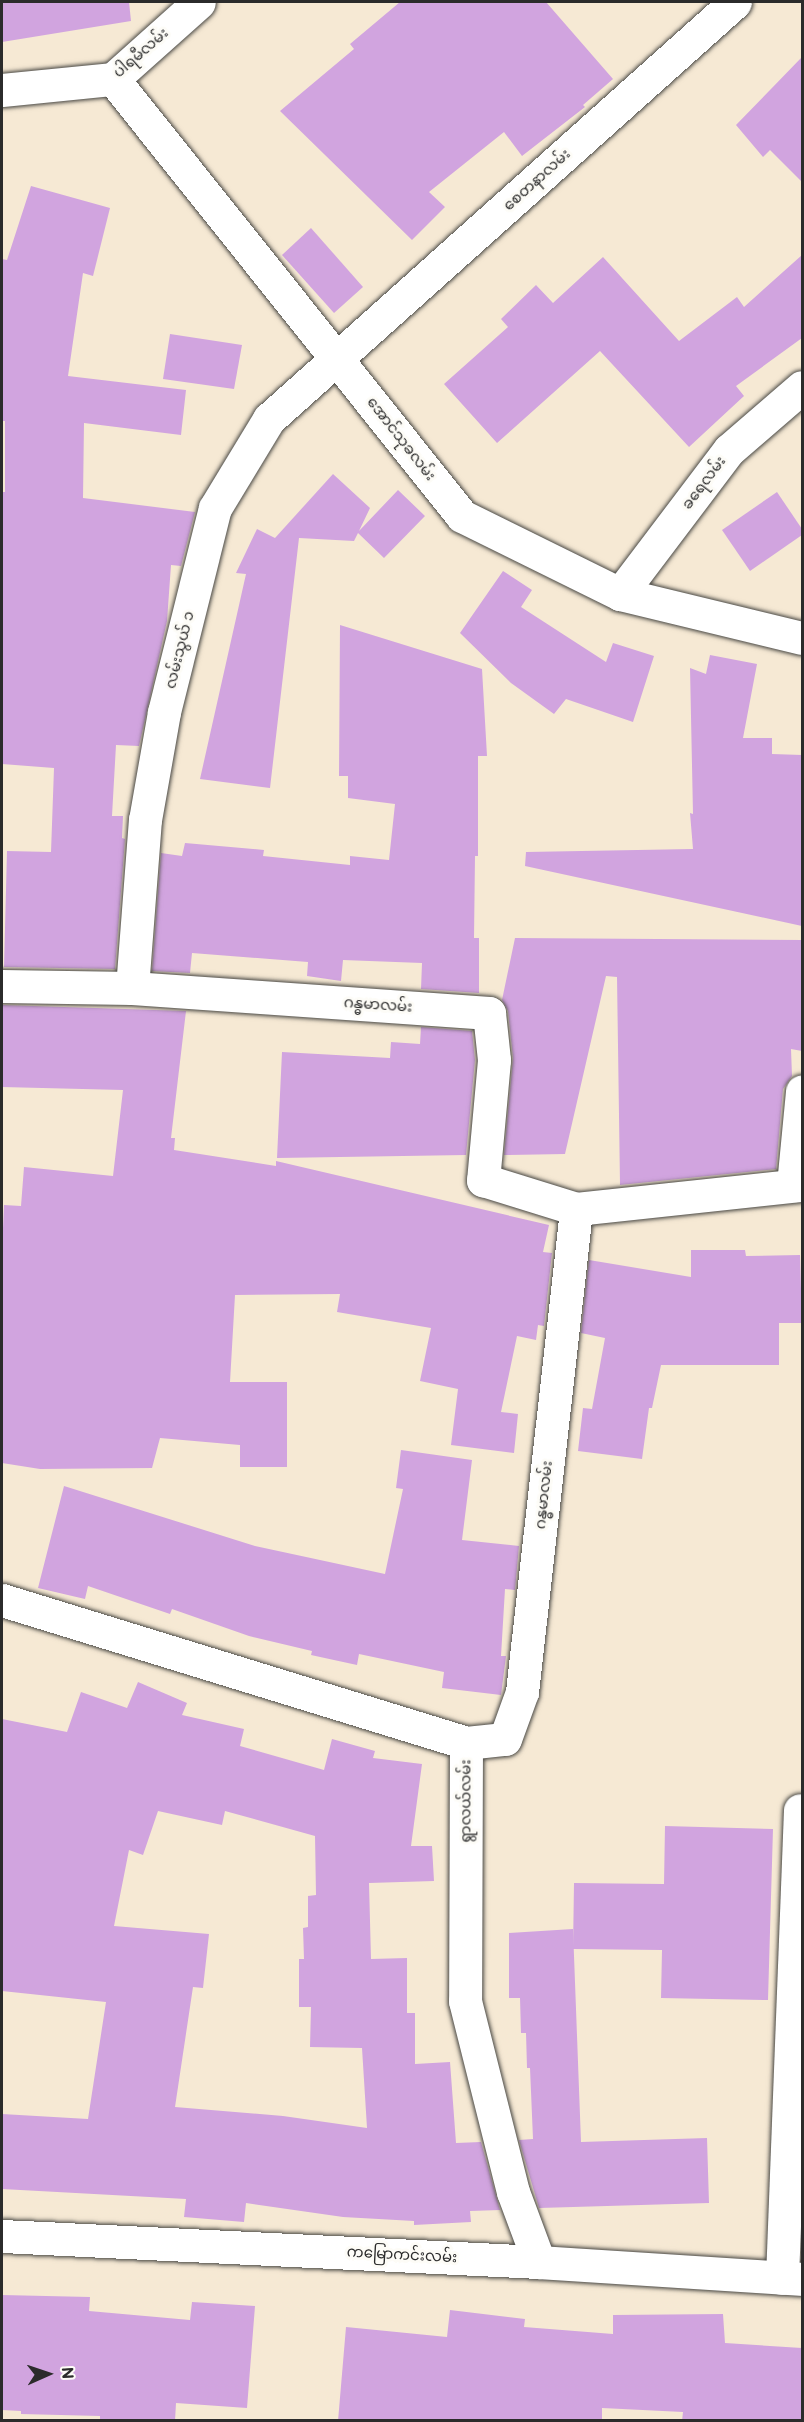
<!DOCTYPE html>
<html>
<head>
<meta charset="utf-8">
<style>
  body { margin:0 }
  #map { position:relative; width:804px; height:2422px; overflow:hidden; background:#f6e9d4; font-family:"Balsamiq Sans","Noto Sans Myanmar",sans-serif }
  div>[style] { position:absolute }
  .building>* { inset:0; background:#d1a4df }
  .roads { filter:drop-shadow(0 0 2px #494844) drop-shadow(0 0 2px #494844) }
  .minor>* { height:33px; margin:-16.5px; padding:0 16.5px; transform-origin:16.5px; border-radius:16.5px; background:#fff }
  .major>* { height:33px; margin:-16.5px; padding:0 16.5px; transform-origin:16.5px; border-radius:16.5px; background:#fff }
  span { translate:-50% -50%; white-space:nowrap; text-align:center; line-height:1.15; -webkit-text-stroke:6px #fdfcf7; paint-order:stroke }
  .street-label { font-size:15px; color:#2b2b2b }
  .frame { position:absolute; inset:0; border:3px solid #2b2b2b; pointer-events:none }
  .north { position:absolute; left:18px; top:2344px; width:60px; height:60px; -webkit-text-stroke:4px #fdfcf7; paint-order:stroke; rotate:87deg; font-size:16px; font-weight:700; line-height:24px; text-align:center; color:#2b2b2b }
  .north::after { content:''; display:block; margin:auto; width:21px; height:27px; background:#2b2b2b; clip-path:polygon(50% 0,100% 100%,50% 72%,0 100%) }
</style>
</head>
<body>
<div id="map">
  <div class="building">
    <div style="clip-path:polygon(2px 2px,129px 2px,131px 21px,2px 42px)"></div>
    <div style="clip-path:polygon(400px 2px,546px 2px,613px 79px,583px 105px,585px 107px,522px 156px,504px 132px,429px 192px,445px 207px,412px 240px,280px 111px,354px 49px,350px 44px)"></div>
    <div style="clip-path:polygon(802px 57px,802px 182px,770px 150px,763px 157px,736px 125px)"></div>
    <div style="clip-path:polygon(31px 186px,110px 208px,93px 276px,83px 273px,68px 376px,186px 390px,181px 435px,84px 423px,83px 498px,195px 512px,181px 566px,171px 565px,167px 621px,139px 746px,116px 745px,112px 816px,123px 816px,122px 838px,125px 839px,115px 969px,4px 967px,7px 851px,51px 852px,54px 768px,2px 764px,2px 492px,5px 492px,5px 421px,2px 421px,2px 259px,7px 260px)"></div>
    <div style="clip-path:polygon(311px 228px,363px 287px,334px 313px,282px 255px)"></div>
    <div style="clip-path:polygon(802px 255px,802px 338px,736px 386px,744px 396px,689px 447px,600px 351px,497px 443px,444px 384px,508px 327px,501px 319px,536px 285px,553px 303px,603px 257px,679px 341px,737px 297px,744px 307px)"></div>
    <div style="clip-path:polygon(170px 334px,242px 345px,234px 389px,163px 379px)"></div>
    <div style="clip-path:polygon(333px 474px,370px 508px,359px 531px,398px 490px,425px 516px,384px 558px,358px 533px,354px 541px,299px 538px,270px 788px,200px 779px,246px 574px,236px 573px,257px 529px,275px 538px)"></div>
    <div style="clip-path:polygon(777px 492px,802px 529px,802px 535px,750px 571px,722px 530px)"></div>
    <div style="clip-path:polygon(503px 571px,532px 590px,521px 607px,606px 662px,613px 643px,654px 656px,633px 722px,566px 699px,554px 714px,511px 683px,460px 633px)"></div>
    <div style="clip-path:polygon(340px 625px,482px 669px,487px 756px,478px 756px,478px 856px,475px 856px,474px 938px,479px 938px,479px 993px,421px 989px,422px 963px,343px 960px,341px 981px,307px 976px,308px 962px,192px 953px,190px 973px,152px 971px,161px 853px,182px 856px,185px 843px,264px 850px,263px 856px,350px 865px,350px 856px,389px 860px,395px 804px,348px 798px,348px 776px,339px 776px)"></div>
    <div style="clip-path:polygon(710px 655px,757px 664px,743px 738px,772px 738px,772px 754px,802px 755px,802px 926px,525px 866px,526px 852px,693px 849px,690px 813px,693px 814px,690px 668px,706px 674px)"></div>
    <div style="clip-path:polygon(515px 938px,802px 940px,802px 1051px,791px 1049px,792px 1076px,783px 1089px,776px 1169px,620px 1185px,617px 977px,606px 976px,565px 1154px,504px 1155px,513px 1058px,508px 1011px,502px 1000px)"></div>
    <div style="clip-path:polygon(3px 1005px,186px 1011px,171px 1138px,175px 1138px,174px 1150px,276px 1166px,276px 1161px,549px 1225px,543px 1252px,552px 1253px,544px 1326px,538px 1325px,536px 1340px,517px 1336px,501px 1412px,518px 1414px,514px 1453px,451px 1445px,458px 1389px,420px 1381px,431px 1328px,337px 1312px,340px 1294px,235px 1295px,230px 1382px,287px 1382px,287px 1467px,240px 1467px,240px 1445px,160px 1438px,152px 1468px,40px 1469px,2px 1463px,2px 1251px,4px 1205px,21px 1206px,24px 1167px,113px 1176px,123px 1090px,2px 1087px)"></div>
    <div style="clip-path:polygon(421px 1027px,472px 1031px,475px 1060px,466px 1155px,277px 1158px,282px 1052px,390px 1058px,391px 1042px,420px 1044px)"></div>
    <div style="clip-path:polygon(691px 1250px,745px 1250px,746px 1256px,800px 1255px,802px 1323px,779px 1323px,779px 1365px,661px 1365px,652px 1408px,649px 1408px,642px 1459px,578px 1451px,583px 1408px,592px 1409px,605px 1338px,581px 1333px,589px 1260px,691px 1277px)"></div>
    <div style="clip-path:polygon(401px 1450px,472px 1460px,462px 1540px,519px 1546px,515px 1590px,505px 1589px,501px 1656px,506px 1656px,501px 1695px,442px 1688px,444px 1672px,359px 1654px,357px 1665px,311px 1655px,312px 1651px,249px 1636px,172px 1609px,170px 1614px,88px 1586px,85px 1599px,38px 1588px,64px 1486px,255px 1546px,385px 1574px,403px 1489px,396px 1488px)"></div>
    <div style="clip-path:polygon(evenodd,138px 1682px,187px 1703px,182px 1715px,244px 1729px,240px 1746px,324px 1770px,332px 1739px,375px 1751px,373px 1758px,422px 1764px,411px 1846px,432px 1846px,434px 1881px,369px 1883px,371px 1959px,407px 1958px,407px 2013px,415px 2013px,415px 2064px,450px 2062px,456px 2143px,481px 2142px,500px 2210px,470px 2211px,471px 2222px,414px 2225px,414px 2221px,343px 2217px,246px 2203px,244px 2222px,184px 2217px,186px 2199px,2px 2189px,2px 2114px,88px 2119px,106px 2002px,2px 1991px,2px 1719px,67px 1732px,81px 1692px,127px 1708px,138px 1682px,158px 1811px,222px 1825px,225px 1811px,315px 1836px,316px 1895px,308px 1896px,308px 1927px,303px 1928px,304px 1959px,299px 1959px,299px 2007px,311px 2007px,310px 2047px,362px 2048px,367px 2128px,283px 2116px,175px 2107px,193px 1987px,203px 1988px,209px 1934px,114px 1926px,129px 1850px,143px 1855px,158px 1811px)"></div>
    <div style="clip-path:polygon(665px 1826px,773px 1829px,768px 2000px,661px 1998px,662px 1950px,573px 1949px,574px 1883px,664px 1884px)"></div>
    <div style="clip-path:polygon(573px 1929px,581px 2142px,707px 2138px,709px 2203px,539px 2208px,519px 2140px,533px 2139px,530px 2068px,527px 2068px,526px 2033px,521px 2033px,520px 1998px,509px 1998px,509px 1933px)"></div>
    <div style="clip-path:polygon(2px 2295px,90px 2297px,89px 2311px,190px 2320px,192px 2302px,255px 2306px,247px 2408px,176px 2403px,175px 2421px,100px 2421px,100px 2416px,21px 2414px,21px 2411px,2px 2410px)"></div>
    <div style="clip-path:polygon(450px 2310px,525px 2319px,524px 2327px,613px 2334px,613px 2315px,723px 2314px,725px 2343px,802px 2348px,802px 2421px,682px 2421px,683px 2412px,602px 2408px,602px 2421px,338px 2421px,346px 2327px,447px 2337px)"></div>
  </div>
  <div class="roads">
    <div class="minor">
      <div style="left:113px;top:79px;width:559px;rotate:51.39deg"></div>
      <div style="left:462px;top:516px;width:176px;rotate:26.3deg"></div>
      <div style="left:620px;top:594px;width:187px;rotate:13.6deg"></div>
      <div style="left:2px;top:90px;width:112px;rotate:-5.7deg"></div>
      <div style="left:113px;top:79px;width:115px;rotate:-41.8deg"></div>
      <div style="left:620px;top:594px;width:181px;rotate:-52.9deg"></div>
      <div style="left:729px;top:450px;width:96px;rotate:-40.8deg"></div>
      <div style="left:2px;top:986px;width:130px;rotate:0.9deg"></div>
      <div style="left:132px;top:988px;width:358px;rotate:4deg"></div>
      <div style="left:489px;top:1013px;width:47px;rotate:83.9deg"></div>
      <div style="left:494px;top:1060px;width:121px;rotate:95.2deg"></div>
      <div style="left:483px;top:1180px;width:97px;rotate:17.3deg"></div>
      <div style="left:576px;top:1209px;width:227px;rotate:-6.1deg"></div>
      <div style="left:132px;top:988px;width:169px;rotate:-85.6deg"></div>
      <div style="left:145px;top:820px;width:110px;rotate:-80deg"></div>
      <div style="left:164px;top:712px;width:210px;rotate:-76deg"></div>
      <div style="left:215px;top:508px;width:104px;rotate:-58.8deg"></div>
      <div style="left:269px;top:419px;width:625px;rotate:-41.82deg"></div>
      <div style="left:793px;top:1185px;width:94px;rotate:-84.5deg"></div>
      <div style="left:2px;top:1600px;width:486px;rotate:17.1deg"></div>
      <div style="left:466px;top:1743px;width:258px;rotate:90.2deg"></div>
      <div style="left:465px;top:2001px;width:197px;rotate:75.9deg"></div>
      <div style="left:513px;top:2192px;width:75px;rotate:69.6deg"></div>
      <div style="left:466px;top:1743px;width:39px;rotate:-6deg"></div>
      <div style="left:505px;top:1739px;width:50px;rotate:-70.1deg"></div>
      <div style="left:522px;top:1692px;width:486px;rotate:-83.6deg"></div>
      <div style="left:782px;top:2278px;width:468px;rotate:-87.8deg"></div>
    </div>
    <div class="major">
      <div style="left:2px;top:2236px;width:538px;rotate:2.77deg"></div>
      <div style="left:539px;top:2262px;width:264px;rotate:3.7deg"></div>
    </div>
  </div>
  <div class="street-label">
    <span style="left:141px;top:53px;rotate:-41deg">ပါရမီလမ်း</span>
    <span style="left:537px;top:180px;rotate:-42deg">စေတနာလမ်း</span>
    <span style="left:401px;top:439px;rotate:52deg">အောင်သုခလမ်း</span>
    <span style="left:704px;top:483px;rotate:-53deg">ခရေလမ်း</span>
    <span style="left:180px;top:650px;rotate:-76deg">လမ်းသွယ် ၁</span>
    <span style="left:378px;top:1005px;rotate:4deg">ဂန္ဓမာလမ်း</span>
    <span style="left:544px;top:1495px;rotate:-84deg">ဂန္ဓမာလမ်း</span>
    <span style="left:466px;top:1801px;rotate:-90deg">ရွာလယ်လမ်း</span>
    <span style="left:402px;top:2255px;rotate:3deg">ကမြောကင်းလမ်း</span>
  </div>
  <div class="frame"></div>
  <div class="north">N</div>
</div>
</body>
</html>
